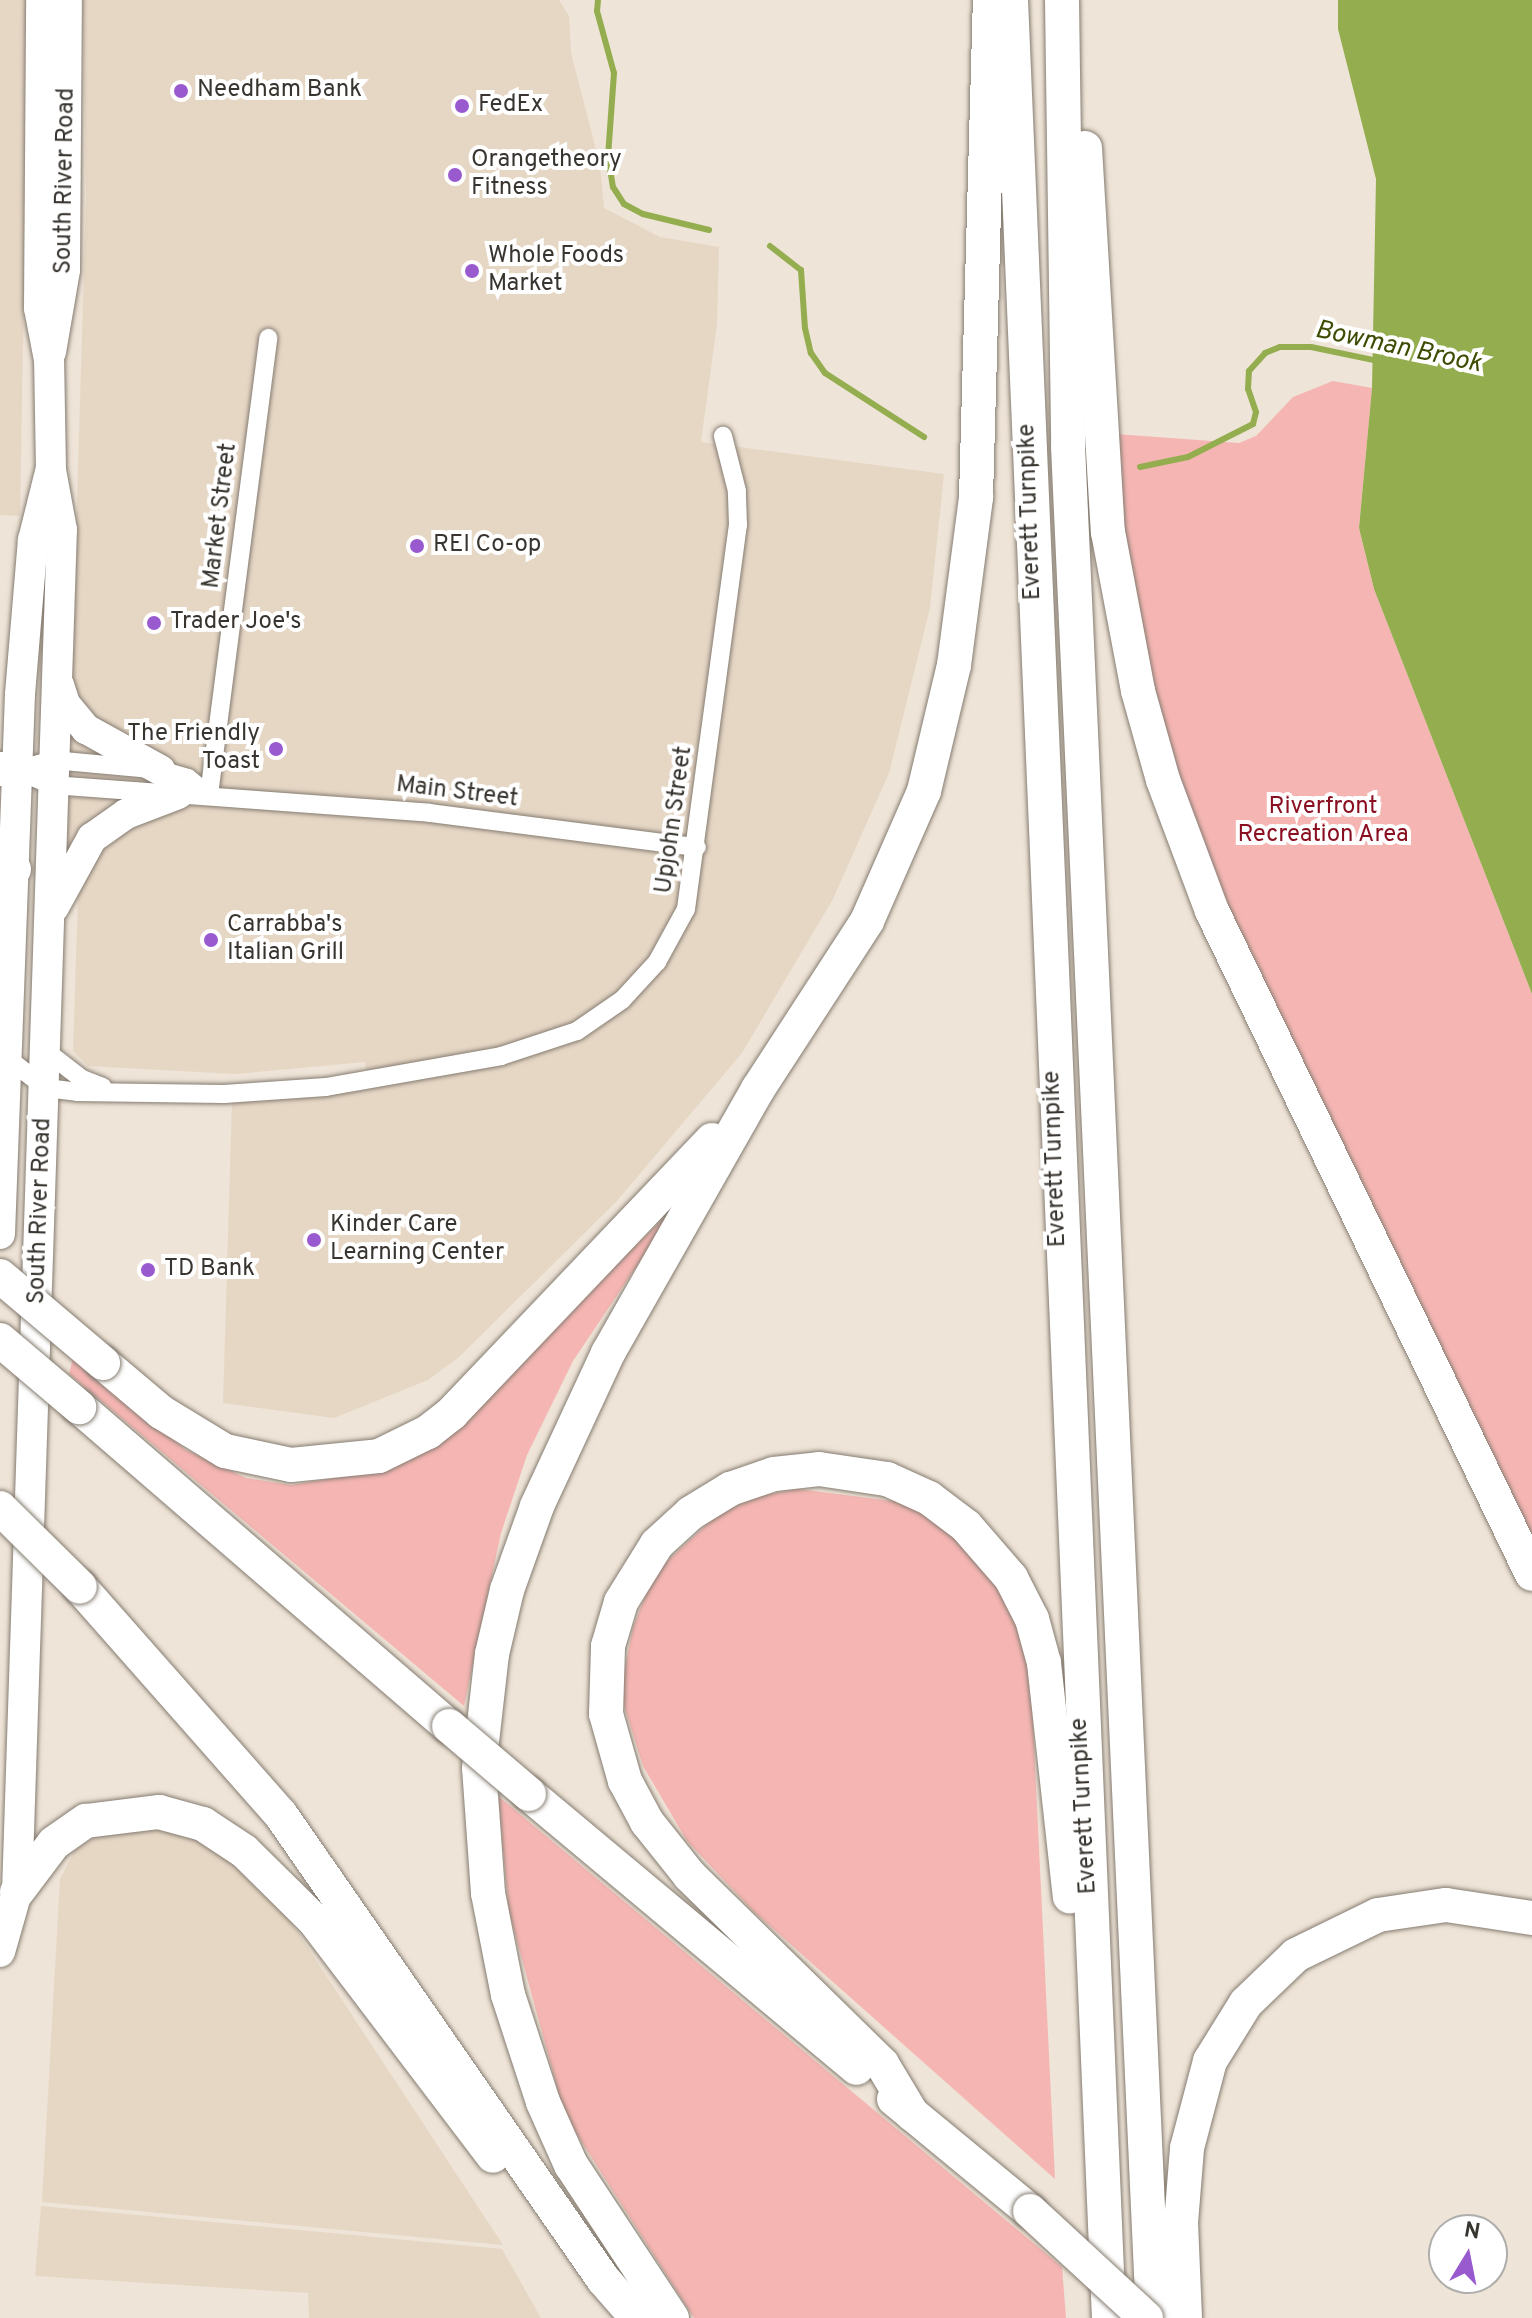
<!DOCTYPE html>
<html>
<head>
<meta charset="utf-8">
<style>
  body { margin:0 }
  #map { position:relative; width:1532px; height:2318px; overflow:hidden; background:#eee4d7; font-family:Overpass,sans-serif }
  div>[style] { position:absolute }
  .built>* { inset:0; background:#e6d7c5 }
  .green>* { inset:0; background:#f5b6b3 }
  .water>* { inset:0; background:#94ad4f }
  .stream>* { height:6px; margin:-3px; padding:0 3px; transform-origin:3px; border-radius:3px; background:#94ad4f }
  .roads { filter:drop-shadow(0 0 2px #857c71) drop-shadow(0 0 2px #857c71) }
  .minor>* { height:18px; margin:-9px; padding:0 9px; transform-origin:9px; border-radius:9px; background:#fff }
  .primary>* { height:30px; margin:-15px; padding:0 15px; transform-origin:15px; border-radius:15px; background:#fff }
  .motorway>* { height:34px; margin:-17px; padding:0 17px; transform-origin:17px; border-radius:17px; background:#fff }
  .bridges { filter:drop-shadow(0 0 2px #857c71) drop-shadow(0 0 2px #857c71) }
  .motorway-bridge>* { height:34px; margin:-17px; padding:0 17px; transform-origin:17px; border-radius:17px; background:#fff }
  .dots>* { width:22px; height:22px; translate:-50% -50%; box-sizing:border-box; border:4px solid #fff; border-radius:50% }
  span { translate:-50% -50%; white-space:nowrap; text-align:center; line-height:1.15; -webkit-text-stroke:8px #fff; paint-order:stroke }
  .poi-label { font-size:24px; color:#38342f }
  .left { translate:0 -50%; text-align:left }
  .right { translate:-100% -50%; text-align:right }
  .street-label { font-size:24px; color:#38342f }
  .park-label { font-size:24px; color:#8a1021 }
  .water-label { font-size:26px; color:#3d4c03; font-style:italic }
  .north { position:absolute; left:1428px; top:2214px; width:80px; height:80px; box-sizing:border-box; background:#fff; border:2px solid #afaeac; border-radius:50%; rotate:10deg; font-size:22px; font-weight:700; line-height:32px; text-align:center; color:#38342f }
  .north::after { content:''; display:block; margin:auto; width:28px; height:36px; background:#995ad0; clip-path:polygon(50% 0,100% 100%,50% 72%,0 100%) }
</style>
</head>
<body>
<div id="map">
  <div class="built">
    <div style="clip-path:polygon(0 0,29px 0,20px 516px,0 515px)"></div>
    <div style="clip-path:polygon(83px 0,559px 0,569px 16px,571px 53px,600px 165px,604px 208px,660px 237px,719px 247px,717px 324px,701px 442px,944px 474px,930px 608px,889px 773px,833px 899px,742px 1053px,616px 1202px,459px 1357px,428px 1380px,334px 1418px,223px 1403px,232px 1100px,370px 1090px,365px 1062px,236px 1074px,88px 1066px,73px 1051px,78px 897px,67px 839px,86px 199px)"></div>
    <div style="clip-path:polygon(158px 1823px,204px 1835px,262px 1878px,503px 2245px,42px 2202px,60px 1879px,75px 1850px,108px 1830px)"></div>
    <div style="clip-path:polygon(41px 2206px,502px 2249px,541px 2318px,309px 2318px,308px 2293px,35px 2276px)"></div>
  </div>
  <div class="green">
    <div style="clip-path:polygon(1333px 381px,1372px 388px,1359px 528px,1374px 589px,1532px 994px,1532px 1566px,1148px 732px,1102px 433px,1239px 443px,1256px 436px,1293px 397px)"></div>
    <div style="clip-path:polygon(677px 1206px,573px 1361px,527px 1455px,501px 1533px,464px 1706px,69px 1374px,73px 1358px,186px 1450px,246px 1478px,291px 1485px,389px 1469px,461px 1412px)"></div>
    <div style="clip-path:polygon(798px 1489px,908px 1503px,947px 1529px,1007px 1596px,1030px 1662px,1055px 2179px,754px 1912px,687px 1841px,643px 1766px,620px 1693px,633px 1627px,655px 1572px,717px 1515px,756px 1497px)"></div>
    <div style="clip-path:polygon(498px 1796px,1062px 2267px,1066px 2318px,694px 2318px,565px 2116px,509px 1912px)"></div>
  </div>
  <div class="water">
    <div style="clip-path:polygon(1338px 0,1532px 0,1532px 994px,1374px 589px,1359px 528px,1372px 388px,1376px 179px,1338px 29px)"></div>
  </div>
  <div class="stream">
    <div style="left:598px;top:0;width:11px;rotate:95deg"></div>
    <div style="left:597px;top:11px;width:64px;rotate:74.7deg"></div>
    <div style="left:614px;top:73px;width:83px;rotate:94.1deg"></div>
    <div style="left:608px;top:156px;width:31px;rotate:81deg"></div>
    <div style="left:613px;top:187px;width:20px;rotate:57deg"></div>
    <div style="left:624px;top:204px;width:21px;rotate:28deg"></div>
    <div style="left:643px;top:214px;width:68px;rotate:13.6deg"></div>
    <div style="left:770px;top:246px;width:39px;rotate:38deg"></div>
    <div style="left:801px;top:270px;width:58px;rotate:86.1deg"></div>
    <div style="left:805px;top:328px;width:26px;rotate:77deg"></div>
    <div style="left:811px;top:353px;width:24px;rotate:55deg"></div>
    <div style="left:825px;top:373px;width:118px;rotate:32.9deg"></div>
    <div style="left:1140px;top:467px;width:49px;rotate:-11.8deg"></div>
    <div style="left:1188px;top:457px;width:73px;rotate:-26.9deg"></div>
    <div style="left:1253px;top:424px;width:12px;rotate:-76deg"></div>
    <div style="left:1256px;top:412px;width:24px;rotate:-109deg"></div>
    <div style="left:1248px;top:389px;width:18px;rotate:-87deg"></div>
    <div style="left:1249px;top:371px;width:24px;rotate:-48deg"></div>
    <div style="left:1265px;top:353px;width:16px;rotate:-22deg"></div>
    <div style="left:1280px;top:347px;width:31px"></div>
    <div style="left:1311px;top:347px;width:68px;rotate:11.8deg"></div>
  </div>
  <div class="roads">
    <div class="minor">
      <div style="left:16px;top:770px;width:39px;rotate:23deg"></div>
      <div style="left:52px;top:785px;width:379px;rotate:4.2deg"></div>
      <div style="left:430px;top:813px;width:269px;rotate:7.3deg"></div>
      <div style="left:16px;top:770px;width:38px;rotate:-15deg"></div>
      <div style="left:53px;top:760px;width:107px;rotate:5.3deg"></div>
      <div style="left:160px;top:770px;width:29px;rotate:16deg"></div>
      <div style="left:188px;top:778px;width:27px;rotate:39deg"></div>
      <div style="left:209px;top:795px;width:461px;rotate:-82.6deg"></div>
      <div style="left:47px;top:1052px;width:44px;rotate:37.6deg"></div>
      <div style="left:82px;top:1079px;width:22px;rotate:21deg"></div>
      <div style="left:7px;top:1058px;width:49px;rotate:37.6deg"></div>
      <div style="left:46px;top:1088px;width:31px;rotate:7deg"></div>
      <div style="left:77px;top:1092px;width:147px;rotate:0.8deg"></div>
      <div style="left:224px;top:1094px;width:102px;rotate:-3.9deg"></div>
      <div style="left:326px;top:1087px;width:178px;rotate:-10deg"></div>
      <div style="left:501px;top:1056px;width:80px;rotate:-18.2deg"></div>
      <div style="left:577px;top:1031px;width:55px;rotate:-34.6deg"></div>
      <div style="left:622px;top:1000px;width:52px;rotate:-47.4deg"></div>
      <div style="left:657px;top:962px;width:60px;rotate:-61.3deg"></div>
      <div style="left:686px;top:909px;width:388px;rotate:-82.3deg"></div>
      <div style="left:738px;top:525px;width:34px;rotate:-92deg"></div>
      <div style="left:737px;top:491px;width:57px;rotate:-104.3deg"></div>
    </div>
    <div class="primary">
      <div style="left:51px;top:352px;width:83px;rotate:-80.3deg"></div>
      <div style="left:65px;top:270px;width:270px;rotate:-89.6deg"></div>
      <div style="left:59px;top:685px;width:20px;rotate:72deg"></div>
      <div style="left:65px;top:704px;width:33px;rotate:50deg"></div>
      <div style="left:86px;top:729px;width:85px;rotate:29deg"></div>
      <div style="left:54px;top:907px;width:79px;rotate:-61.2deg"></div>
      <div style="left:92px;top:838px;width:42px;rotate:-35.2deg"></div>
      <div style="left:126px;top:814px;width:56px;rotate:-21deg"></div>
      <div style="left:0;top:1234px;width:540px;rotate:-87.88deg"></div>
      <div style="left:20px;top:694px;width:155px;rotate:-85.2deg"></div>
      <div style="left:33px;top:540px;width:70px;rotate:-76deg"></div>
      <div style="left:0;top:1952px;width:62px;rotate:-74.2deg"></div>
      <div style="left:17px;top:1892px;width:1363px;rotate:-88.11deg"></div>
      <div style="left:62px;top:530px;width:61px;rotate:-100.4deg"></div>
      <div style="left:51px;top:470px;width:110px;rotate:-91deg"></div>
      <div style="left:49px;top:360px;width:53px;rotate:-100.9deg"></div>
      <div style="left:39px;top:308px;width:308px;rotate:-89.6deg"></div>
    </div>
    <div class="motorway">
      <div style="left:1011px;top:0;width:2320px;rotate:87.58deg"></div>
      <div style="left:1062px;top:0;width:446px;rotate:89.2deg"></div>
      <div style="left:1068px;top:446px;width:1874px;rotate:87.4deg"></div>
      <div style="left:1085px;top:148px;width:385px;rotate:86.6deg"></div>
      <div style="left:1108px;top:532px;width:162px;rotate:79.3deg"></div>
      <div style="left:1138px;top:691px;width:92px;rotate:74.3deg"></div>
      <div style="left:1163px;top:780px;width:140px;rotate:69.5deg"></div>
      <div style="left:1212px;top:911px;width:736px;rotate:64.24deg"></div>
      <div style="left:0;top:769px;width:16px;rotate:4deg"></div>
      <div style="left:0;top:845px;width:28px;rotate:60deg"></div>
      <div style="left:103px;top:1363px;width:76px;rotate:40.2deg"></div>
      <div style="left:161px;top:1412px;width:75px;rotate:31.4deg"></div>
      <div style="left:225px;top:1451px;width:67px;rotate:12deg"></div>
      <div style="left:291px;top:1465px;width:88px;rotate:-5.8deg"></div>
      <div style="left:379px;top:1456px;width:55px;rotate:-26.1deg"></div>
      <div style="left:428px;top:1432px;width:31px;rotate:-38deg"></div>
      <div style="left:452px;top:1413px;width:377px;rotate:-46.4deg"></div>
      <div style="left:79px;top:1407px;width:489px;rotate:40.8deg"></div>
      <div style="left:80px;top:1587px;width:304px;rotate:48.6deg"></div>
      <div style="left:281px;top:1815px;width:565px;rotate:55.24deg"></div>
      <div style="left:603px;top:2279px;width:52px;rotate:48.9deg"></div>
      <div style="left:529px;top:1794px;width:427px;rotate:39.9deg"></div>
      <div style="left:17px;top:1892px;width:61px;rotate:-52.9deg"></div>
      <div style="left:54px;top:1843px;width:39px;rotate:-35deg"></div>
      <div style="left:86px;top:1821px;width:74px;rotate:-7deg"></div>
      <div style="left:159px;top:1812px;width:46px;rotate:15.3deg"></div>
      <div style="left:203px;top:1824px;width:49px;rotate:33.4deg"></div>
      <div style="left:244px;top:1851px;width:98px;rotate:44.6deg"></div>
      <div style="left:314px;top:1920px;width:296px;rotate:52.8deg"></div>
      <div style="left:894px;top:2099px;width:176px;rotate:39.5deg"></div>
      <div style="left:912px;top:2114px;width:58px;rotate:-121deg"></div>
      <div style="left:882px;top:2064px;width:269px;rotate:-135.6deg"></div>
      <div style="left:690px;top:1876px;width:69px;rotate:-128.5deg"></div>
      <div style="left:647px;top:1822px;width:47px;rotate:-118.2deg"></div>
      <div style="left:625px;top:1781px;width:70px;rotate:-105.8deg"></div>
      <div style="left:606px;top:1714px;width:68px;rotate:-88.3deg"></div>
      <div style="left:608px;top:1646px;width:46px;rotate:-73.5deg"></div>
      <div style="left:621px;top:1602px;width:68px;rotate:-58.2deg"></div>
      <div style="left:657px;top:1544px;width:46px;rotate:-42.4deg"></div>
      <div style="left:691px;top:1513px;width:46px;rotate:-31.6deg"></div>
      <div style="left:730px;top:1489px;width:46px;rotate:-18.8deg"></div>
      <div style="left:774px;top:1474px;width:45px;rotate:-6.3deg"></div>
      <div style="left:819px;top:1469px;width:69px;rotate:8.4deg"></div>
      <div style="left:887px;top:1479px;width:46px;rotate:24.3deg"></div>
      <div style="left:929px;top:1498px;width:46px;rotate:37.1deg"></div>
      <div style="left:966px;top:1526px;width:69px;rotate:49.1deg"></div>
      <div style="left:1011px;top:1578px;width:46px;rotate:62.9deg"></div>
      <div style="left:1032px;top:1619px;width:46px;rotate:74.7deg"></div>
      <div style="left:1044px;top:1663px;width:235px;rotate:83.7deg"></div>
      <div style="left:672px;top:2318px;width:183px;rotate:-123.4deg"></div>
      <div style="left:571px;top:2165px;width:69px;rotate:-114deg"></div>
      <div style="left:543px;top:2102px;width:113px;rotate:-108.1deg"></div>
      <div style="left:508px;top:1995px;width:104px;rotate:-101.1deg"></div>
      <div style="left:488px;top:1893px;width:125px;rotate:-94.1deg"></div>
      <div style="left:479px;top:1768px;width:115px;rotate:-83.5deg"></div>
      <div style="left:492px;top:1654px;width:66px;rotate:-76.8deg"></div>
      <div style="left:507px;top:1590px;width:89px;rotate:-70.3deg"></div>
      <div style="left:537px;top:1506px;width:169px;rotate:-65.1deg"></div>
      <div style="left:608px;top:1353px;width:304px;rotate:-60.4deg"></div>
      <div style="left:758px;top:1089px;width:200px;rotate:-57deg"></div>
      <div style="left:867px;top:921px;width:142px;rotate:-66.3deg"></div>
      <div style="left:924px;top:791px;width:130px;rotate:-76.6deg"></div>
      <div style="left:954px;top:665px;width:169px;rotate:-82.5deg"></div>
      <div style="left:976px;top:497px;width:497px;rotate:-88.4deg"></div>
      <div style="left:1185px;top:2318px;width:95px;rotate:-92.4deg"></div>
      <div style="left:1181px;top:2223px;width:75px;rotate:-85.4deg"></div>
      <div style="left:1187px;top:2148px;width:90px;rotate:-75.2deg"></div>
      <div style="left:1210px;top:2061px;width:68px;rotate:-58.2deg"></div>
      <div style="left:1246px;top:2003px;width:69px;rotate:-43.8deg"></div>
      <div style="left:1296px;top:1955px;width:91px;rotate:-26deg"></div>
      <div style="left:1378px;top:1915px;width:69px;rotate:-8.4deg"></div>
      <div style="left:1446px;top:1905px;width:87px;rotate:8.6deg"></div>
    </div>
  </div>
  <div class="bridges">
    <div class="motorway-bridge">
      <div style="left:0;top:1276px;width:135px;rotate:40.2deg"></div>
      <div style="left:0;top:1340px;width:104px;rotate:40.3deg"></div>
      <div style="left:0;top:1508px;width:112px;rotate:44.6deg"></div>
      <div style="left:449px;top:1726px;width:105px;rotate:40.4deg"></div>
      <div style="left:1030px;top:2211px;width:158px;rotate:42.7deg"></div>
    </div>
  </div>
  <div class="dots">
    <div style="left:181px;top:91px;background:#995ad0"></div>
    <div style="left:462px;top:106px;background:#995ad0"></div>
    <div style="left:455px;top:175px;background:#995ad0"></div>
    <div style="left:472px;top:271px;background:#995ad0"></div>
    <div style="left:417px;top:546px;background:#995ad0"></div>
    <div style="left:154px;top:623px;background:#995ad0"></div>
    <div style="left:276px;top:749px;background:#995ad0"></div>
    <div style="left:211px;top:940px;background:#995ad0"></div>
    <div style="left:314px;top:1240px;background:#995ad0"></div>
    <div style="left:148px;top:1270px;background:#995ad0"></div>
  </div>
  <div class="poi-label">
    <span class="left" style="left:197px;top:91px">Needham Bank</span>
    <span class="left" style="left:478px;top:106px">FedEx</span>
    <span class="left" style="left:471px;top:175px">Orangetheory<br>Fitness</span>
    <span class="left" style="left:488px;top:271px">Whole Foods<br>Market</span>
    <span class="left" style="left:433px;top:546px">REI Co-op</span>
    <span class="left" style="left:170px;top:623px">Trader Joe's</span>
    <span class="right" style="left:260px;top:749px">The Friendly<br>Toast</span>
    <span class="left" style="left:227px;top:940px">Carrabba's<br>Italian Grill</span>
    <span class="left" style="left:330px;top:1240px">Kinder Care<br>Learning Center</span>
    <span class="left" style="left:164px;top:1270px">TD Bank</span>
  </div>
  <div class="street-label">
    <span style="left:66px;top:181px;rotate:-89deg">South River Road</span>
    <span style="left:1031px;top:512px;rotate:-92deg">Everett Turnpike</span>
    <span style="left:221px;top:516px;rotate:-83deg">Market Street</span>
    <span style="left:457px;top:793px;rotate:7deg">Main Street</span>
    <span style="left:675px;top:820px;rotate:-82deg">Upjohn Street</span>
    <span style="left:1056px;top:1159px;rotate:-92deg">Everett Turnpike</span>
    <span style="left:41px;top:1211px;rotate:-88deg">South River Road</span>
    <span style="left:1085px;top:1806px;rotate:-93deg">Everett Turnpike</span>
  </div>
  <div class="park-label">
    <span style="left:1323px;top:822px">Riverfront<br>Recreation Area</span>
  </div>
  <div class="water-label">
    <span style="left:1398px;top:348px;rotate:12deg">Bowman Brook</span>
  </div>
  <div class="north">N</div>
</div>
</body>
</html>
